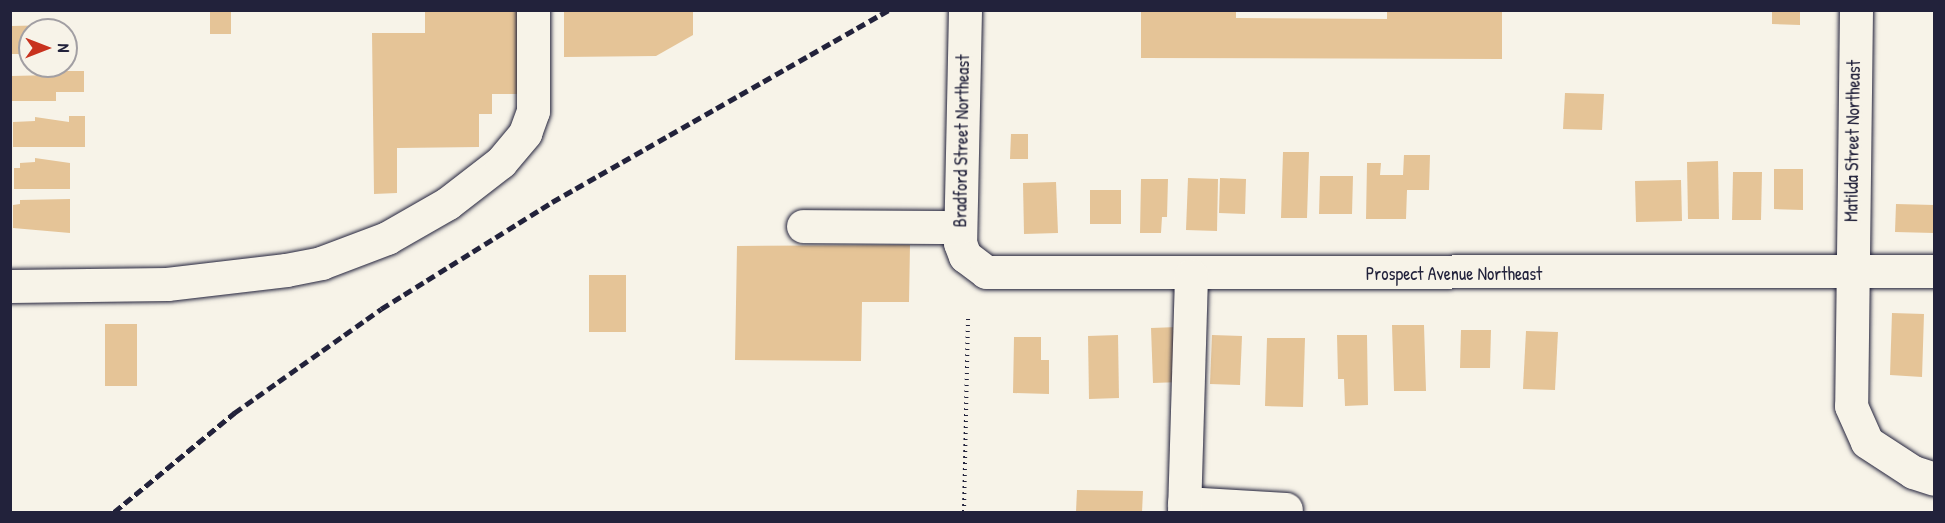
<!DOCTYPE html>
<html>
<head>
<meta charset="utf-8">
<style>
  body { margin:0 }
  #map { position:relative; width:1945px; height:523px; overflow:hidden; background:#f7f3e8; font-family:"Patrick Hand",sans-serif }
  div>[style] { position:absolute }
  .building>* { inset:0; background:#e5c497 }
  .path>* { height:4px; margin-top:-2px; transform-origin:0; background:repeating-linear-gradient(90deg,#22223b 0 1.5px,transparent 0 6px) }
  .roads { filter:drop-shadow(0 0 2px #22223b) drop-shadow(0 0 2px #22223b) }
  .minor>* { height:33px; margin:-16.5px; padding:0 16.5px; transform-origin:16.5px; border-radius:16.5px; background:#f7f3e8 }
  .rail>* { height:4.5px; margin-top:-2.25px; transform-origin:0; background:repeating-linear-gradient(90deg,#22223b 0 9px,transparent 0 13.5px) }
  span { translate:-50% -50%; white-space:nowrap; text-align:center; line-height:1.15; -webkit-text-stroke:4.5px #f7f3e8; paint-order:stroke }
  .street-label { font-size:18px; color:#22223b }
  .frame { position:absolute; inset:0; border:12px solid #22223b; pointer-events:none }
  .north { position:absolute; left:18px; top:18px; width:60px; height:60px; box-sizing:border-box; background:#f7f3e8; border:2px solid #a29fa3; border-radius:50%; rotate:90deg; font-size:16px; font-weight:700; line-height:24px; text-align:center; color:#22223b }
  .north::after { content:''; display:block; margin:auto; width:21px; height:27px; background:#c8321e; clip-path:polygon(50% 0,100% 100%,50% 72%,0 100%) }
</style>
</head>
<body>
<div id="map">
  <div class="building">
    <div style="clip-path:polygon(210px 10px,231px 10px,231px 34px,210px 34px)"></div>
    <div style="clip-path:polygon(425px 10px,518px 10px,523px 94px,492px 94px,492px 114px,479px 114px,479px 147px,397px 148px,397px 193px,374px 194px,372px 33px,425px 33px)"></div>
    <div style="clip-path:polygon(564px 10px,693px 10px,693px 35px,656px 56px,564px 57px)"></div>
    <div style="clip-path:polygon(1141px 10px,1236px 10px,1236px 18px,1387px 19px,1387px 10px,1502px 12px,1502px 59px,1141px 58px)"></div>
    <div style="clip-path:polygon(1772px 10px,1800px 10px,1800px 25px,1772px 24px)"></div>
    <div style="clip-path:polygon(55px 25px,55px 30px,30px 30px,30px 54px,11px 54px,11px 26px)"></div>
    <div style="clip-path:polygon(53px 71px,84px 71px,84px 92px,56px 92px,56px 101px,11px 101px,11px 76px,53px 75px)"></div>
    <div style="clip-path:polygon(1565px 93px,1604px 94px,1602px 130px,1563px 129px)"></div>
    <div style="clip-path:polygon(69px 116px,85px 116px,85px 147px,13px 147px,13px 122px,35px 121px,35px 117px,69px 122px)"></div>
    <div style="clip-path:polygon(1011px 134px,1028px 134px,1028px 159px,1010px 159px)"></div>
    <div style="clip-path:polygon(1283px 152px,1309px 152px,1307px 218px,1281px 218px)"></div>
    <div style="clip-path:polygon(1404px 155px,1430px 155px,1429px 190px,1407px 190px,1406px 219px,1366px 219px,1367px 163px,1381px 163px,1380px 175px,1403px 175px)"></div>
    <div style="clip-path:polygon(35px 158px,70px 163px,70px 189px,14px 189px,14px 168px,20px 168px,20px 163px,35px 162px)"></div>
    <div style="clip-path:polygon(1718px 161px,1719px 219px,1688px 219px,1687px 162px)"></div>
    <div style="clip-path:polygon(1774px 169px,1803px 169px,1803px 210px,1774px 209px)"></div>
    <div style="clip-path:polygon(1733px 172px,1762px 172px,1761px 220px,1732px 220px)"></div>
    <div style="clip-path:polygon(1320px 176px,1353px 176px,1352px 214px,1319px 214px)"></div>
    <div style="clip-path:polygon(1188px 178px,1218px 179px,1217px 231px,1186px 230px)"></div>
    <div style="clip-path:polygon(1220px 178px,1246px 179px,1245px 214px,1219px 213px)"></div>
    <div style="clip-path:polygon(1141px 179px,1168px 179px,1167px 217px,1162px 217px,1161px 233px,1140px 233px)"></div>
    <div style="clip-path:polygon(1681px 180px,1682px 221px,1636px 222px,1635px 181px)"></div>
    <div style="clip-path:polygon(1056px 182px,1058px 233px,1024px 234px,1023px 183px)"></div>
    <div style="clip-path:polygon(1090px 190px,1121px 190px,1121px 224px,1090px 224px)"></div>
    <div style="clip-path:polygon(70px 199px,70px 233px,13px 228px,13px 205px,20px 204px,20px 200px)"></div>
    <div style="clip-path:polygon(1896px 204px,1934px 205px,1934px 233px,1895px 232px)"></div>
    <div style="clip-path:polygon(910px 245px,909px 302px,862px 302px,861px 361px,735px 360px,737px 246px)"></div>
    <div style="clip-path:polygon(589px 275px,626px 275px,626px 332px,589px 332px)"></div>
    <div style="clip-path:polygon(1892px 313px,1924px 314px,1922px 377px,1890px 375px)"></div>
    <div style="clip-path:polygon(105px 324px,137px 324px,137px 386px,105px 386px)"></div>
    <div style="clip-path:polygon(1392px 325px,1424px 325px,1426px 391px,1394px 391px)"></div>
    <div style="clip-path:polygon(1178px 327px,1181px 382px,1153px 383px,1151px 328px)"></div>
    <div style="clip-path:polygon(1461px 330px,1491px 330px,1490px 368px,1460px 368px)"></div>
    <div style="clip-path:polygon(1526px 331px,1558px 332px,1555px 390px,1523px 389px)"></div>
    <div style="clip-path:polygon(1118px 335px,1119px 398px,1089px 399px,1088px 336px)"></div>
    <div style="clip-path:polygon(1212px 335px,1242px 336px,1240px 385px,1210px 384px)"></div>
    <div style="clip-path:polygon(1337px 335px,1367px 335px,1368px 405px,1345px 406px,1344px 379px,1338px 379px)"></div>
    <div style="clip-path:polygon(1014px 337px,1041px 337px,1041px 360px,1049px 360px,1049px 394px,1013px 393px)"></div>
    <div style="clip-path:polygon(1267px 338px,1305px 338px,1303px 407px,1265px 406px)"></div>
    <div style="clip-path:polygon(1077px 490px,1143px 491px,1142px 512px,1076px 512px)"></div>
  </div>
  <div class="path">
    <div style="left:964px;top:512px;width:195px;rotate:-88.8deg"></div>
  </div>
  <div class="roads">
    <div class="minor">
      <div style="left:965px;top:10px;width:233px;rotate:91.2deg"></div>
      <div style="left:960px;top:243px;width:14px;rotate:69deg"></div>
      <div style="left:965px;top:256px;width:26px;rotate:37deg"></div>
      <div style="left:986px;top:272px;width:948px;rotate:-0.06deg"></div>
      <div style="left:1856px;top:10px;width:396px;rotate:90.7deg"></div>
      <div style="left:1851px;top:406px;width:39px;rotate:66deg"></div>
      <div style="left:1867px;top:442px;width:55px;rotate:33.1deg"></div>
      <div style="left:1913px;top:472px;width:22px;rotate:18deg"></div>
      <div style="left:803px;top:226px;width:157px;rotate:0.4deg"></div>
      <div style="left:10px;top:286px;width:157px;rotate:-0.7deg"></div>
      <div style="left:167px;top:284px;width:120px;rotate:-6.7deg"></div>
      <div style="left:286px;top:270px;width:36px;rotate:-11deg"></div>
      <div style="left:321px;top:263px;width:71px;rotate:-20.7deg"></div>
      <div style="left:387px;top:238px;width:70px;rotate:-29.8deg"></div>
      <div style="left:448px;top:203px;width:67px;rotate:-37.7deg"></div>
      <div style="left:501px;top:162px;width:38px;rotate:-50deg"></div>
      <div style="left:525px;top:133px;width:23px;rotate:-70deg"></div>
      <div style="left:533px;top:111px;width:101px;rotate:-90deg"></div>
      <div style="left:1184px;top:503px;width:102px;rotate:3.4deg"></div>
      <div style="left:1184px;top:512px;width:237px;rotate:-88.3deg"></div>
    </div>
  </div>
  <div class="rail">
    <div style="left:114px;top:512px;width:156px;rotate:-39.5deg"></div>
    <div style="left:234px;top:413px;width:180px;rotate:-35.3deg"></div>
    <div style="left:381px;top:309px;width:202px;rotate:-32deg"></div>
    <div style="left:552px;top:202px;width:387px;rotate:-29.7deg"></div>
  </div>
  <div class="street-label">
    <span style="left:962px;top:141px;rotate:-89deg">Bradford Street Northeast</span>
    <span style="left:1853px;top:141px;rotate:-89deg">Matilda Street Northeast</span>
    <span style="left:1454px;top:274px">Prospect Avenue Northeast</span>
  </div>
  <div class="frame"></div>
  <div class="north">N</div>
</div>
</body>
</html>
